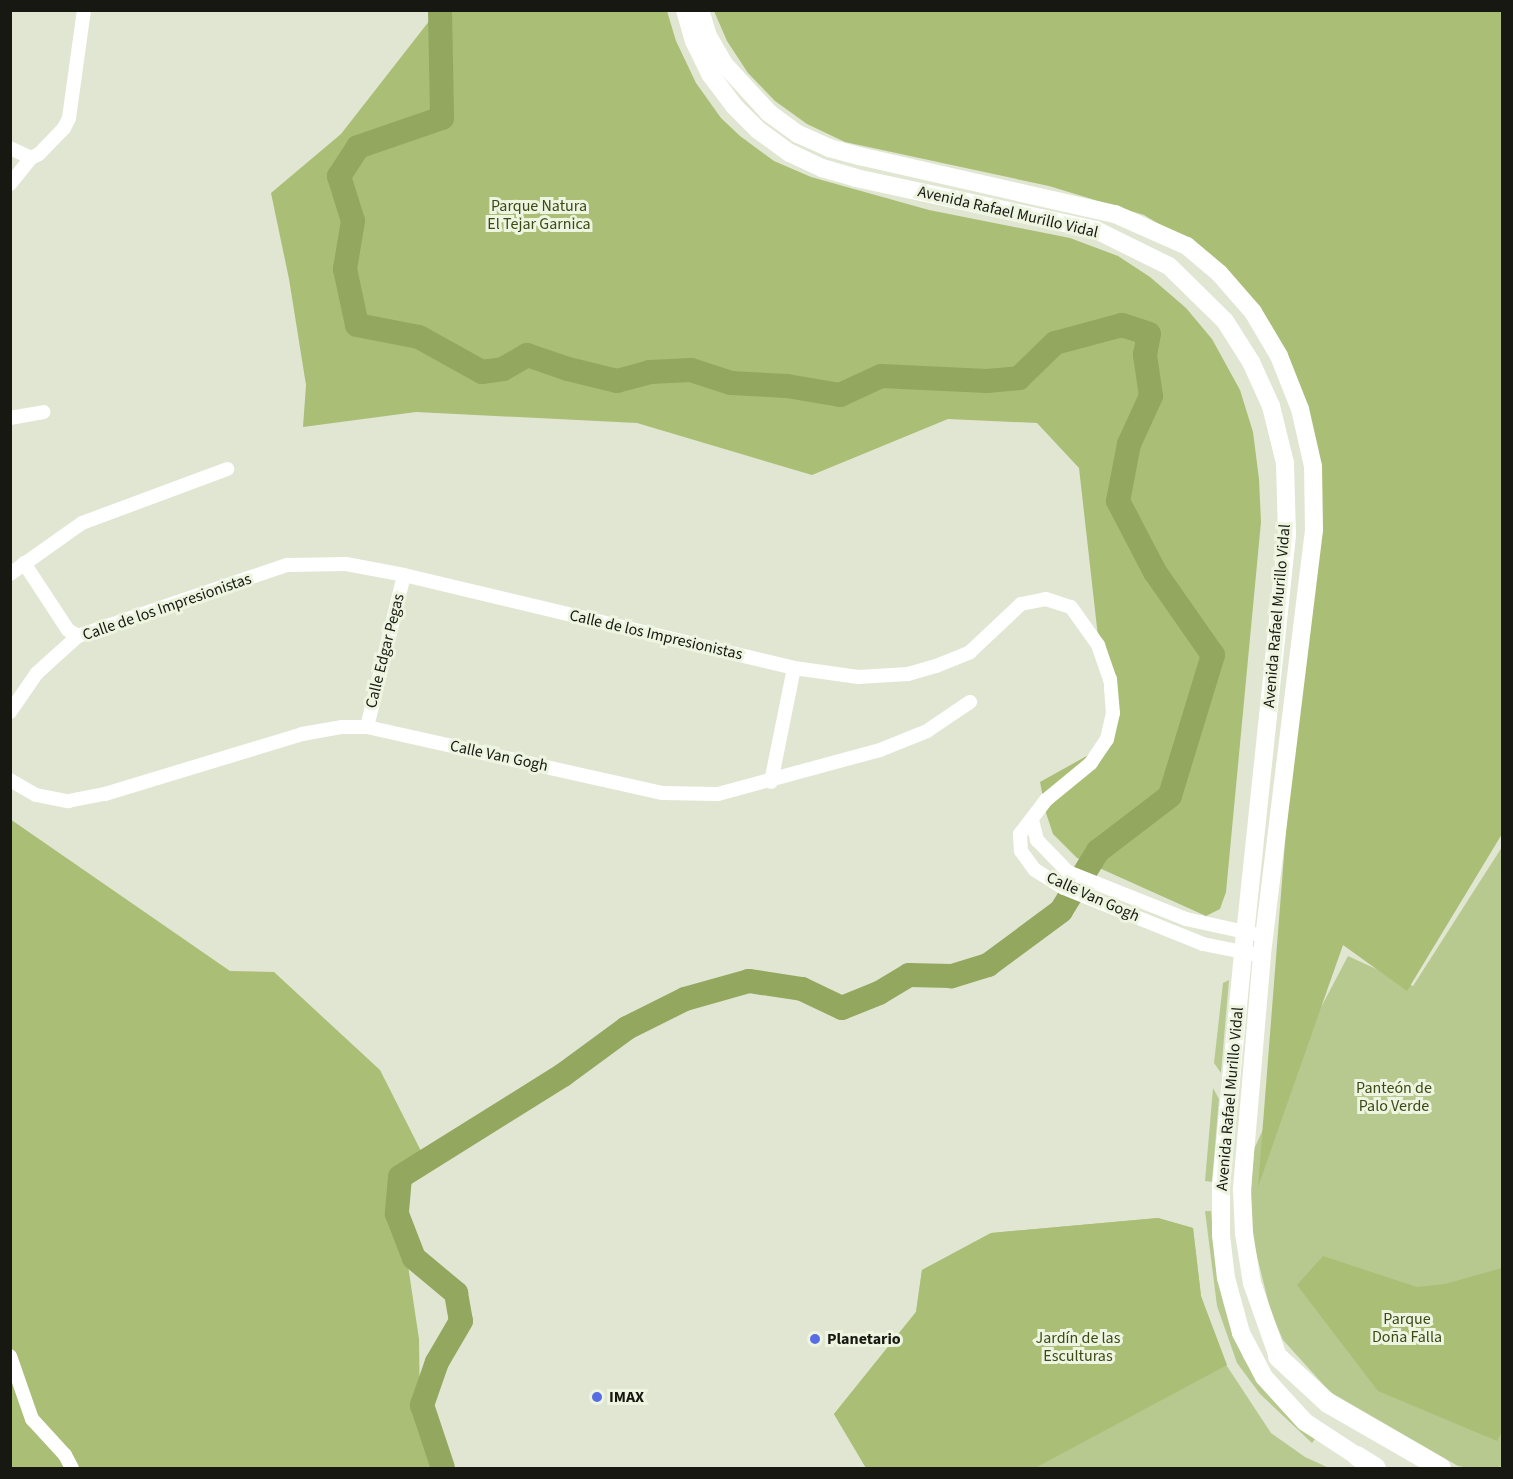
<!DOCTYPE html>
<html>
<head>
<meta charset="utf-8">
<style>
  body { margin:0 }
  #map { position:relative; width:1513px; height:1479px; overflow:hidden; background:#e0e6d2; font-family:"Source Sans 3",sans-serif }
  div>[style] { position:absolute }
  .green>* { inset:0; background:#b8c990 }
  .forest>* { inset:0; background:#aabe76 }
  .river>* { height:24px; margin:-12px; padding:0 12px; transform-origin:12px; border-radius:12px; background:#93a75f }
  .minor>* { height:14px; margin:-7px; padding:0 7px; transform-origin:7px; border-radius:7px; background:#fff }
  .major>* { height:18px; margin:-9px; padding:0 9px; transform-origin:9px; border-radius:9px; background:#fff }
  .highway>* { height:20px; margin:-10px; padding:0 10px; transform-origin:10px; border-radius:10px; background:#fff }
  .dots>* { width:16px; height:16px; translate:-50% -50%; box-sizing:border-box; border:3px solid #edf4e0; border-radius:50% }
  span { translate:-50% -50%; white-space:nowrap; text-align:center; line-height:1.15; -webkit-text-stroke:6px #edf4e0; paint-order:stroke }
  .park-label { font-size:16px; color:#3c4914 }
  .street-label { font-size:16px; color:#161811 }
  .poi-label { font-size:16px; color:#161811; font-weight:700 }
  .left { translate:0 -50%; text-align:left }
  .frame { position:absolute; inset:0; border:12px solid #161811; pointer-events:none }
</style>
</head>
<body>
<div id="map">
  <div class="green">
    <div style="clip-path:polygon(1502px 847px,1502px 1466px,1495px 1468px,1470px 1468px,1458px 1466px,1330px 1392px,1283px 1340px,1271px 1313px,1251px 1232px,1251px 1195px,1254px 1149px,1307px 1034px,1348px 956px,1413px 986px)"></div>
    <div style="clip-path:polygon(1229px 980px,1221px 1073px,1214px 1063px,1223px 983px)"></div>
    <div style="clip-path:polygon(1213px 1088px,1219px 1099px,1212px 1182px,1205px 1181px)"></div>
    <div style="clip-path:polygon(1205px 1211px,1211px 1211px,1215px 1260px,1224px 1305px,1244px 1359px,1264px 1390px,1315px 1439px,1312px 1443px,1260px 1394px,1237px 1363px,1217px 1306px)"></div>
    <div style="clip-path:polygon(1158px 1218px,1193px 1228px,1201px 1296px,1221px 1357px,1271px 1433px,1305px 1457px,1329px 1468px,866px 1468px,834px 1414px,916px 1312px,922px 1270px,991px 1233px)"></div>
  </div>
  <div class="forest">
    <div style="clip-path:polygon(437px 11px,667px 11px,676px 41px,696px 83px,721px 118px,740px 136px,774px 161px,811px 177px,929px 210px,1070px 238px,1118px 256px,1150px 277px,1186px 308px,1212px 339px,1240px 390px,1253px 432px,1259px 479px,1261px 522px,1226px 892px,1220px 909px,1206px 916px,1077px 858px,1053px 834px,1046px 813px,1040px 782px,1110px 743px,1079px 468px,1037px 423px,948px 419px,812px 475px,637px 423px,416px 412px,303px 427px,306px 385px,289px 279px,271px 193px,341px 134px)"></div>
    <div style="clip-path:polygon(714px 11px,1502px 11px,1502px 834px,1407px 991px,1343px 945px,1258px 1187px,1315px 461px,1267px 325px,1180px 237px,1144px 215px,1049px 186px,845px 142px,807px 124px,775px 101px,748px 73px,727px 41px)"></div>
    <div style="clip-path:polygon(10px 819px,230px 971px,274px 972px,380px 1070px,422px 1153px,393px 1219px,406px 1252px,419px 1339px,420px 1414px,443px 1468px,11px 1468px)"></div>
    <div style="clip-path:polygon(1158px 1218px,1193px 1228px,1201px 1296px,1227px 1365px,1035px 1468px,866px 1468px,834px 1414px,916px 1312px,922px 1270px,991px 1233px)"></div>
    <div style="clip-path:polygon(1323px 1256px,1417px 1287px,1445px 1284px,1502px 1268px,1502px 1431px,1497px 1441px,1378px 1391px,1297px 1285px)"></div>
  </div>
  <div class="river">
    <div style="left:440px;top:10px;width:108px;rotate:88.9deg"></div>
    <div style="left:442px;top:118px;width:89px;rotate:161deg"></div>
    <div style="left:358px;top:147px;width:35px;rotate:123deg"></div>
    <div style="left:339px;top:176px;width:47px;rotate:72.7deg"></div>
    <div style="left:353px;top:221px;width:49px;rotate:99.5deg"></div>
    <div style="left:345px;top:269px;width:57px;rotate:77.9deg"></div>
    <div style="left:357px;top:325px;width:63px;rotate:11deg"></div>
    <div style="left:419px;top:337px;width:72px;rotate:29.1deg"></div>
    <div style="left:482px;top:372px;width:21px;rotate:-8deg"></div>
    <div style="left:503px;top:369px;width:28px;rotate:-30deg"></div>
    <div style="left:527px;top:355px;width:43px;rotate:18.9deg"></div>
    <div style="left:568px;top:369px;width:50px;rotate:13.8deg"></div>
    <div style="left:617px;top:381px;width:34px;rotate:-15deg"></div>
    <div style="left:650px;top:372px;width:41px;rotate:-2.8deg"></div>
    <div style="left:691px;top:370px;width:42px;rotate:18deg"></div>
    <div style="left:731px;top:383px;width:56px;rotate:3.1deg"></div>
    <div style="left:787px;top:386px;width:54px;rotate:9.6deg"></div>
    <div style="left:840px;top:395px;width:45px;rotate:-24.9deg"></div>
    <div style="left:881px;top:376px;width:106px;rotate:2.7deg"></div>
    <div style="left:987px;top:381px;width:32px;rotate:-5deg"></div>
    <div style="left:1019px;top:378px;width:50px;rotate:-44.2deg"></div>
    <div style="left:1055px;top:343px;width:69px;rotate:-15deg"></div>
    <div style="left:1122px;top:325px;width:28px;rotate:18deg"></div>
    <div style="left:1149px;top:334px;width:21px;rotate:101deg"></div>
    <div style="left:1145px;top:355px;width:41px;rotate:81.7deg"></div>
    <div style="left:1151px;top:396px;width:53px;rotate:114.6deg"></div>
    <div style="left:1129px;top:444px;width:58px;rotate:100.9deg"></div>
    <div style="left:1118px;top:501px;width:80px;rotate:62.5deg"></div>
    <div style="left:1155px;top:572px;width:101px;rotate:55.1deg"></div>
    <div style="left:1213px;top:655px;width:147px;rotate:107deg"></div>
    <div style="left:1170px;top:796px;width:91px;rotate:142.6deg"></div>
    <div style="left:1098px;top:851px;width:70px;rotate:121.7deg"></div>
    <div style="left:1061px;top:911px;width:91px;rotate:143.5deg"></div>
    <div style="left:988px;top:965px;width:39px;rotate:163deg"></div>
    <div style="left:951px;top:976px;width:42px;rotate:-178.6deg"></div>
    <div style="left:909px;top:975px;width:35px;rotate:149deg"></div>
    <div style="left:879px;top:993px;width:40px;rotate:158deg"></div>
    <div style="left:842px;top:1008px;width:44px;rotate:-154.6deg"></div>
    <div style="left:802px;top:989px;width:54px;rotate:-171.4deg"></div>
    <div style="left:749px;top:981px;width:66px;rotate:164.3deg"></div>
    <div style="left:685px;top:999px;width:65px;rotate:153.4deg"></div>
    <div style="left:627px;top:1028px;width:79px;rotate:143.7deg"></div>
    <div style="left:563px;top:1075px;width:192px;rotate:148deg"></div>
    <div style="left:400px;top:1177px;width:37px;rotate:95deg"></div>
    <div style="left:397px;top:1214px;width:47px;rotate:68.9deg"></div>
    <div style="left:414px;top:1258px;width:55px;rotate:39.8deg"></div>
    <div style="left:456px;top:1293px;width:28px;rotate:80deg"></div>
    <div style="left:461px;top:1321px;width:48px;rotate:120.3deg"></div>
    <div style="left:437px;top:1362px;width:46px;rotate:109.2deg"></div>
    <div style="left:422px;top:1405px;width:66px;rotate:71.6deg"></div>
  </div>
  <div class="minor">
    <div style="left:10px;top:148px;width:23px;rotate:25deg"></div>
    <div style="left:10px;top:184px;width:33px;rotate:-51deg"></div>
    <div style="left:31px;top:158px;width:9px;rotate:-27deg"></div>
    <div style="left:39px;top:154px;width:36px;rotate:-46deg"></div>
    <div style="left:64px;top:128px;width:11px;rotate:-63deg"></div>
    <div style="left:69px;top:118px;width:109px;rotate:-82.1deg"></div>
    <div style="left:10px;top:418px;width:34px;rotate:-10deg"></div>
    <div style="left:24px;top:563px;width:80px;rotate:56.7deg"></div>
    <div style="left:68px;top:630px;width:12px;rotate:31deg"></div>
    <div style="left:10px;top:574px;width:88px;rotate:-35.3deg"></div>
    <div style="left:82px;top:523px;width:155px;rotate:-20.4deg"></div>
    <div style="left:10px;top:712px;width:47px;rotate:-55.3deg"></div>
    <div style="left:37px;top:673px;width:55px;rotate:-42.1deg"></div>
    <div style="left:78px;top:636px;width:221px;rotate:-18.8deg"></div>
    <div style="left:287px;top:565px;width:59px;rotate:-1deg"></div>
    <div style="left:346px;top:564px;width:59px;rotate:10.7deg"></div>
    <div style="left:404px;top:575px;width:401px;rotate:13.4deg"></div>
    <div style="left:794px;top:668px;width:65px;rotate:8deg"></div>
    <div style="left:858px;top:677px;width:50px;rotate:-3.4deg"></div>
    <div style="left:908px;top:674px;width:29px;rotate:-16deg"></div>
    <div style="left:936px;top:666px;width:37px;rotate:-22deg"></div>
    <div style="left:970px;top:652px;width:70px;rotate:-43.3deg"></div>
    <div style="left:1021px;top:604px;width:25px;rotate:-11deg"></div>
    <div style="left:1046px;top:599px;width:26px;rotate:18deg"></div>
    <div style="left:1071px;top:607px;width:47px;rotate:54.6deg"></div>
    <div style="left:1098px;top:645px;width:36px;rotate:71deg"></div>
    <div style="left:1110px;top:679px;width:34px;rotate:85deg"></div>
    <div style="left:1113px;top:713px;width:27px;rotate:103deg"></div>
    <div style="left:1107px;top:739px;width:29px;rotate:124deg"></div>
    <div style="left:1091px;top:763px;width:58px;rotate:140.6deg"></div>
    <div style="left:1046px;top:800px;width:43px;rotate:127.4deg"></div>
    <div style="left:1020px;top:834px;width:17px;rotate:87deg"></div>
    <div style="left:1021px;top:851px;width:24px;rotate:54deg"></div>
    <div style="left:1035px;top:870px;width:34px;rotate:32deg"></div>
    <div style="left:1064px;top:888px;width:150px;rotate:21.9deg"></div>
    <div style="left:1203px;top:944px;width:51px;rotate:11.3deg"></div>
    <div style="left:367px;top:727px;width:156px;rotate:-76.3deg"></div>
    <div style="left:10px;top:780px;width:30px;rotate:30deg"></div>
    <div style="left:36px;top:795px;width:33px;rotate:11deg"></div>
    <div style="left:68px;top:801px;width:38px;rotate:-11deg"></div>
    <div style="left:105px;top:794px;width:206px;rotate:-16.9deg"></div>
    <div style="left:302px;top:734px;width:41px;rotate:-9.9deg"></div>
    <div style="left:342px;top:727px;width:25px"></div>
    <div style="left:367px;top:727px;width:303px;rotate:12.6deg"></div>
    <div style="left:663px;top:793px;width:55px;rotate:1deg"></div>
    <div style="left:718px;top:794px;width:168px;rotate:-15.2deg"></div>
    <div style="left:880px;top:750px;width:51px;rotate:-22deg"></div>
    <div style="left:927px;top:731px;width:52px;rotate:-34deg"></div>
    <div style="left:771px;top:782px;width:116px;rotate:-78.6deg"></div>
    <div style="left:1032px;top:820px;width:21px;rotate:76deg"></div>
    <div style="left:1037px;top:840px;width:45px;rotate:45.9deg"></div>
    <div style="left:1068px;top:872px;width:127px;rotate:21.7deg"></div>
    <div style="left:1186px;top:919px;width:70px;rotate:12.4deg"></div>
    <div style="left:10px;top:1356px;width:67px;rotate:70.8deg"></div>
    <div style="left:32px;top:1419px;width:49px;rotate:47.5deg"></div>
    <div style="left:65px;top:1455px;width:15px;rotate:62deg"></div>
  </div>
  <div class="major">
    <div style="left:685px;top:10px;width:32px;rotate:74deg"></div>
    <div style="left:694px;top:41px;width:37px;rotate:64deg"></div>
    <div style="left:710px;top:74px;width:40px;rotate:53deg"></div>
    <div style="left:734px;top:106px;width:34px;rotate:45deg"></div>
    <div style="left:758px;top:130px;width:39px;rotate:36deg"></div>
    <div style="left:790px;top:153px;width:35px;rotate:25deg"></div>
    <div style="left:822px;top:168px;width:35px;rotate:16deg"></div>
    <div style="left:856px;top:178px;width:246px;rotate:12.2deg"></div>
    <div style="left:1096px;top:230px;width:81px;rotate:26.3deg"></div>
    <div style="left:1169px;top:266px;width:78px;rotate:44.5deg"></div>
    <div style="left:1225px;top:321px;width:49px;rotate:57.6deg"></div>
    <div style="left:1251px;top:362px;width:48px;rotate:65.6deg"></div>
    <div style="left:1271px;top:406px;width:59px;rotate:76.2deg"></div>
    <div style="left:1285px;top:463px;width:72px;rotate:88.4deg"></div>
    <div style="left:1287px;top:535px;width:399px;rotate:96deg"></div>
    <div style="left:1245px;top:932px;width:256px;rotate:95.4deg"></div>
    <div style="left:1221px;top:1187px;width:48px;rotate:90deg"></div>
    <div style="left:1221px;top:1235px;width:43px;rotate:83.4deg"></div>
    <div style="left:1226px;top:1278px;width:57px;rotate:74.7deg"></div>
    <div style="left:1241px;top:1333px;width:50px;rotate:62.4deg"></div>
    <div style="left:1264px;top:1377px;width:61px;rotate:47.7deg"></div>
    <div style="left:1305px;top:1422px;width:62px;rotate:33.2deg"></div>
    <div style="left:700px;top:10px;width:27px;rotate:73deg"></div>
    <div style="left:708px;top:36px;width:34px;rotate:60deg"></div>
    <div style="left:725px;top:65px;width:65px;rotate:47.5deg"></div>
    <div style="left:769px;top:113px;width:36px;rotate:36deg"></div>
    <div style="left:798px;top:134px;width:34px;rotate:24deg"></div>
    <div style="left:829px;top:148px;width:31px;rotate:15deg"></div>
    <div style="left:859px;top:156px;width:262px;rotate:12.8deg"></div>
    <div style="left:1115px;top:214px;width:79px;rotate:24deg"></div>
    <div style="left:1187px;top:246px;width:42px;rotate:40.2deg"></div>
    <div style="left:1219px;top:273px;width:52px;rotate:48.9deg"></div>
    <div style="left:1253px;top:312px;width:51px;rotate:59.4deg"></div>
    <div style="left:1279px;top:356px;width:57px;rotate:68.4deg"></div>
    <div style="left:1300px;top:409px;width:58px;rotate:77.2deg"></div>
    <div style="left:1313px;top:466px;width:64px;rotate:89.1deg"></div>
    <div style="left:1314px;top:530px;width:428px;rotate:97deg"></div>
    <div style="left:1262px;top:955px;width:236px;rotate:94.9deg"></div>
    <div style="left:1242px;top:1190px;width:43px;rotate:87.3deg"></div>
    <div style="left:1244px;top:1233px;width:51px;rotate:80.9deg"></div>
    <div style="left:1252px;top:1283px;width:78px;rotate:70.6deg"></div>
  </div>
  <div class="highway">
    <div style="left:1278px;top:1357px;width:68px;rotate:42.6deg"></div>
    <div style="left:1328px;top:1403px;width:130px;rotate:29.9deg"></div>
    <div style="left:1357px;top:1456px;width:22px;rotate:32deg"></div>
  </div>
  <div class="dots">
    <div style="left:815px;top:1339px;background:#566de3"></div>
    <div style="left:597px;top:1397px;background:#566de3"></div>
  </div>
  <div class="park-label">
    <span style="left:539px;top:215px">Parque Natura<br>El Tejar Garnica</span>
    <span style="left:1394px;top:1097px">Panteón de<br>Palo Verde</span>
    <span style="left:1407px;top:1328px">Parque<br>Doña Falla</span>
    <span style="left:1078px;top:1347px">Jardín de las<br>Esculturas</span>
  </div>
  <div class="street-label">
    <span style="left:1008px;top:212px;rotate:13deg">Avenida Rafael Murillo Vidal</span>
    <span style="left:167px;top:607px;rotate:-19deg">Calle de los Impresionistas</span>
    <span style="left:1277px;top:616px;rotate:-85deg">Avenida Rafael Murillo Vidal</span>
    <span style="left:656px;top:635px;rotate:13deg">Calle de los Impresionistas</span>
    <span style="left:385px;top:651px;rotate:-76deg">Calle Edgar Pegas</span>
    <span style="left:499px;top:756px;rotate:12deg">Calle Van Gogh</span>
    <span style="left:1093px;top:897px;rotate:24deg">Calle Van Gogh</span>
    <span style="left:1230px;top:1099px;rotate:-85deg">Avenida Rafael Murillo Vidal</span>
  </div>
  <div class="poi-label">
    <span class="left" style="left:827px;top:1339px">Planetario</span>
    <span class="left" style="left:609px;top:1397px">IMAX</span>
  </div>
  <div class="frame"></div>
</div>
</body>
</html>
